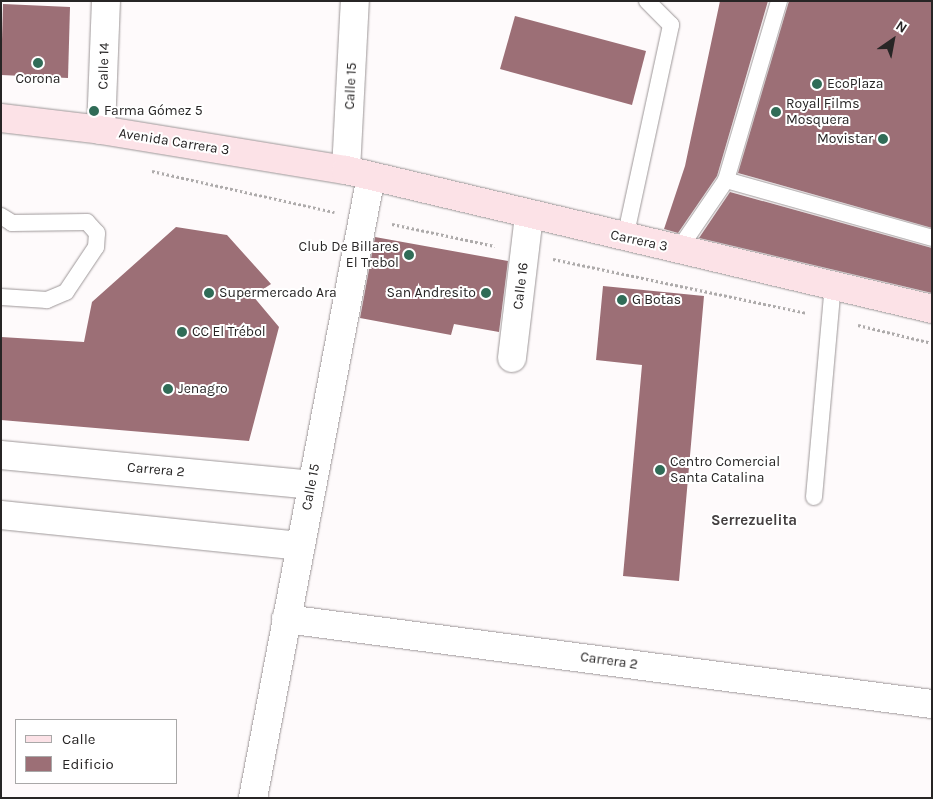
<!DOCTYPE html>
<html>
<head>
<meta charset="utf-8">
<style>
  body { margin:0 }
  #map { position:relative; width:933px; height:799px; overflow:hidden; background:#fefafb; font-family:Karla,sans-serif }
  div>[style] { position:absolute }
  .building>* { inset:0; background:#9c6f76 }
  .path>* { height:3px; margin-top:-1.5px; transform-origin:0; background:repeating-linear-gradient(90deg,#aeabab 0 2.5px,transparent 0 5px) }
  .roads { filter:drop-shadow(0 0 1px #9d9798) drop-shadow(0 0 1px #9d9798) }
  .lane>* { height:16px; margin:-8px; padding:0 8px; transform-origin:8px; border-radius:8px; background:#fff }
  .street>* { height:28px; margin:-14px; padding:0 14px; transform-origin:14px; border-radius:14px; background:#fff }
  .secondary>* { height:28px; margin:-14px; padding:0 14px; transform-origin:14px; border-radius:14px; background:#fce2e7 }
  .dots>* { width:14px; height:14px; translate:-50% -50%; box-sizing:border-box; border:2px solid #fff; border-radius:50% }
  span { translate:-50% -50%; white-space:nowrap; text-align:center; line-height:1.15; -webkit-text-stroke:4px #fff; paint-order:stroke }
  .street-label { font-size:14px; color:#272525 }
  .poi-label { font-size:14px; color:#272525 }
  .left { translate:0 -50%; text-align:left }
  .right { translate:-100% -50%; text-align:right }
  .neighbourhood-label { font-size:15px; color:#443f40; font-weight:700 }
  .frame { position:absolute; inset:0; border:2px solid #272525; pointer-events:none }
  .legend { position:absolute; left:15px; top:719px; width:162px; height:65px; box-sizing:border-box; background:#fff; border:1px solid #a9a8a8; margin:0; padding:6px 9px; list-style:none; font-size:15px; color:#272525 }
  .legend li { display:flex; align-items:center; gap:10px; height:25px }
  .legend b { width:25px; border:1px solid #a9a8a8 }
  .north { position:absolute; left:868px; top:15px; width:50px; height:50px; -webkit-text-stroke:4px #fff; paint-order:stroke; rotate:33deg; font-size:14px; font-weight:700; line-height:20px; text-align:center; color:#272525 }
  .north::after { content:''; display:block; margin:auto; width:18px; height:22px; background:#272525; clip-path:polygon(50% 0,100% 100%,50% 72%,0 100%) }
</style>
</head>
<body>
<div id="map">
  <div class="building">
    <div style="clip-path:polygon(720px 1px,768px 1px,717px 176px,678px 233px,664px 229px,685px 166px)"></div>
    <div style="clip-path:polygon(789px 1px,932px 1px,932px 228px,738px 173px)"></div>
    <div style="clip-path:polygon(3px 4px,70px 7px,68px 78px,1px 75px)"></div>
    <div style="clip-path:polygon(515px 16px,646px 51px,632px 105px,500px 69px)"></div>
    <div style="clip-path:polygon(730px 192px,932px 248px,932px 293px,699px 238px)"></div>
    <div style="clip-path:polygon(176px 227px,227px 235px,271px 284px,253px 296px,279px 327px,249px 441px,1px 420px,1px 337px,84px 342px,92px 302px)"></div>
    <div style="clip-path:polygon(375px 237px,508px 261px,499px 332px,454px 324px,451px 335px,360px 318px)"></div>
    <div style="clip-path:polygon(603px 286px,704px 296px,679px 581px,623px 576px,642px 365px,596px 360px)"></div>
  </div>
  <div class="path">
    <div style="left:152px;top:171px;width:187px;rotate:12.7deg"></div>
    <div style="left:392px;top:224px;width:105px;rotate:12.1deg"></div>
    <div style="left:553px;top:259px;width:259px;rotate:12deg"></div>
    <div style="left:858px;top:325px;width:76px;rotate:13.7deg"></div>
  </div>
  <div class="roads">
    <div class="lane">
      <div style="left:726px;top:180px;width:214px;rotate:15.7deg"></div>
      <div style="left:1px;top:216px;width:13px;rotate:32deg"></div>
      <div style="left:12px;top:223px;width:75px;rotate:-0.8deg"></div>
      <div style="left:87px;top:222px;width:15px;rotate:48deg"></div>
      <div style="left:97px;top:233px;width:14px;rotate:94deg"></div>
      <div style="left:96px;top:247px;width:54px;rotate:123.7deg"></div>
      <div style="left:66px;top:292px;width:21px;rotate:157deg"></div>
      <div style="left:47px;top:300px;width:46px;rotate:-176.3deg"></div>
      <div style="left:625px;top:238px;width:218px;rotate:-77.8deg"></div>
      <div style="left:671px;top:25px;width:34px;rotate:-135deg"></div>
      <div style="left:679px;top:249px;width:83px;rotate:-55.7deg"></div>
      <div style="left:726px;top:180px;width:187px;rotate:-73.5deg"></div>
      <div style="left:814px;top:497px;width:215px;rotate:-84.9deg"></div>
    </div>
    <div class="street">
      <div style="left:101px;top:130px;width:129px;rotate:-87.8deg"></div>
      <div style="left:346px;top:170px;width:169px;rotate:-87deg"></div>
      <div style="left:512px;top:358px;width:144px;rotate:-83.2deg"></div>
      <div style="left:1px;top:455px;width:311px;rotate:5.5deg"></div>
      <div style="left:1px;top:515px;width:300px;rotate:5.9deg"></div>
      <div style="left:286px;top:619px;width:652px;rotate:7.5deg"></div>
      <div style="left:253px;top:798px;width:633px;rotate:-79.26deg"></div>
    </div>
    <div class="secondary">
      <div style="left:1px;top:118px;width:101px;rotate:6.8deg"></div>
      <div style="left:101px;top:130px;width:248px;rotate:9.3deg"></div>
      <div style="left:346px;top:170px;width:602px;rotate:13.34deg"></div>
    </div>
  </div>
  <div class="dots">
    <div style="left:38px;top:63px;background:#306c57"></div>
    <div style="left:817px;top:84px;background:#306c57"></div>
    <div style="left:94px;top:111px;background:#306c57"></div>
    <div style="left:776px;top:112px;background:#306c57"></div>
    <div style="left:883px;top:139px;background:#306c57"></div>
    <div style="left:409px;top:255px;background:#306c57"></div>
    <div style="left:209px;top:293px;background:#306c57"></div>
    <div style="left:486px;top:293px;background:#306c57"></div>
    <div style="left:622px;top:300px;background:#306c57"></div>
    <div style="left:182px;top:332px;background:#306c57"></div>
    <div style="left:168px;top:389px;background:#306c57"></div>
    <div style="left:660px;top:470px;background:#306c57"></div>
  </div>
  <div class="street-label">
    <span style="left:104px;top:66px;rotate:-88deg">Calle 14</span>
    <span style="left:351px;top:86px;rotate:-87deg">Calle 15</span>
    <span style="left:174px;top:142px;rotate:9deg">Avenida Carrera 3</span>
    <span style="left:639px;top:241px;rotate:12deg">Carrera 3</span>
    <span style="left:521px;top:286px;rotate:-83deg">Calle 16</span>
    <span style="left:156px;top:470px;rotate:5deg">Carrera 2</span>
    <span style="left:311px;top:487px;rotate:-79deg">Calle 15</span>
    <span style="left:609px;top:661px;rotate:8deg">Carrera 2</span>
  </div>
  <div class="poi-label">
    <span style="left:38px;top:79px">Corona</span>
    <span class="left" style="left:827px;top:84px">EcoPlaza</span>
    <span class="left" style="left:786px;top:112px">Royal Films<br>Mosquera</span>
    <span class="left" style="left:104px;top:111px">Farma Gómez 5</span>
    <span class="right" style="left:873px;top:139px">Movistar</span>
    <span class="right" style="left:399px;top:255px">Club De Billares<br>El Trebol</span>
    <span class="left" style="left:219px;top:293px">Supermercado Ara</span>
    <span class="right" style="left:476px;top:293px">San Andresito</span>
    <span class="left" style="left:632px;top:300px">G Botas</span>
    <span class="left" style="left:192px;top:332px">CC El Trébol</span>
    <span class="left" style="left:178px;top:389px">Jenagro</span>
    <span class="left" style="left:670px;top:470px">Centro Comercial<br>Santa Catalina</span>
  </div>
  <div class="neighbourhood-label">
    <span style="left:754px;top:521px">Serrezuelita</span>
  </div>
  <div class="frame"></div>
  <ul class="legend">
  <li><b style="height:6px;background:#fce2e7"></b>Calle</li>
  <li><b style="height:14px;background:#9c6f76"></b>Edificio</li>
  </ul>
  <div class="north">N</div>
</div>
</body>
</html>
